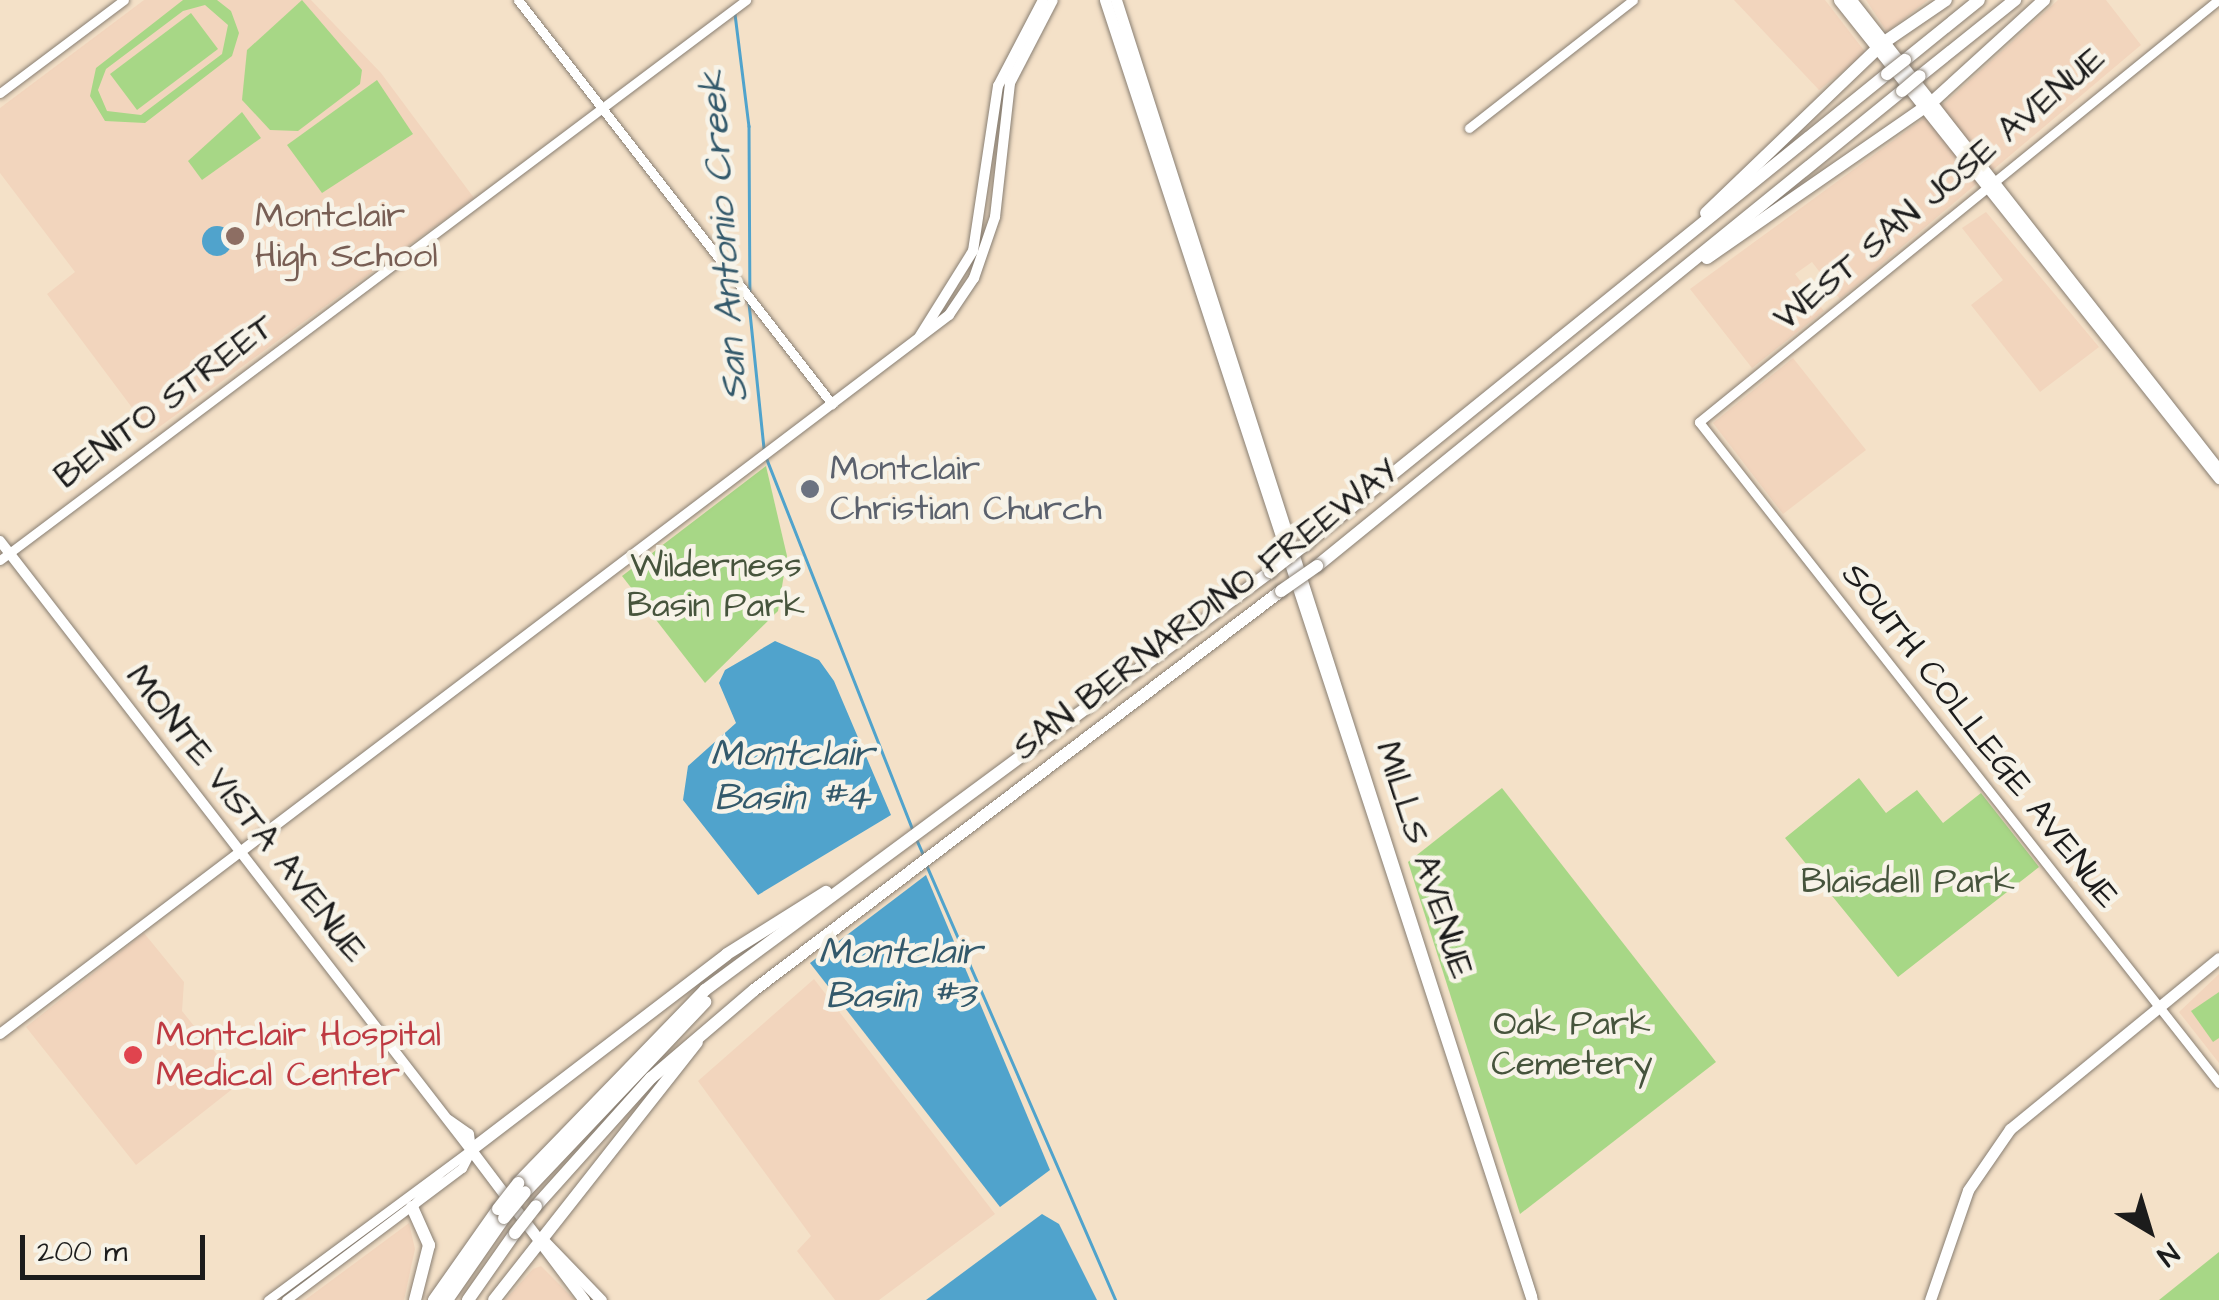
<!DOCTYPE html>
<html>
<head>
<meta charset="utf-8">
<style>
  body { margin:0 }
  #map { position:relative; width:2219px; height:1300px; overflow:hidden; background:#f4e1c8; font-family:"Architects Daughter",sans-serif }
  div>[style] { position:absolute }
  .built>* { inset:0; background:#f2d5bd }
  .green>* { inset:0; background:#a7d786 }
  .water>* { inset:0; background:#50a3cc }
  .round { border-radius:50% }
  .stream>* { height:2.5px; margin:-1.25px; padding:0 1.25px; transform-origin:1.25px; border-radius:1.25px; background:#50a3cc }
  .roads { filter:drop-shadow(0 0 2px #887e72) drop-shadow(0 0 2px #887e72) }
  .tertiary>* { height:9px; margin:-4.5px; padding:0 4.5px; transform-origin:4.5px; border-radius:4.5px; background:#fff }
  .secondary>* { height:10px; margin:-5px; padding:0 5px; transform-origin:5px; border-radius:5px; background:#fff }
  .primary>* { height:11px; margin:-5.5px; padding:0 5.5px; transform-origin:5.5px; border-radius:5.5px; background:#fff }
  .motorway>* { height:12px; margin:-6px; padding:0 6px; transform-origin:6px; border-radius:6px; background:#fff }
  .bridges { filter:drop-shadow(0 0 2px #887e72) drop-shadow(0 0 2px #887e72) }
  .motorway-bridge>* { height:12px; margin:-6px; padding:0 6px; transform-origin:6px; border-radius:6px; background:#fff }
  .dots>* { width:28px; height:28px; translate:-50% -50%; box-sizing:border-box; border:5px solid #f7f3e8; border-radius:50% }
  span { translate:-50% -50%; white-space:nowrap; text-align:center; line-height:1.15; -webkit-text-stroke:9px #f7f3e8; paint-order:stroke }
  .street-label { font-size:35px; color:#1c1c1c }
  .education-label { font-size:35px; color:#785e54 }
  .left { translate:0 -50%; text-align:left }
  .worship-label { font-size:35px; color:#5b616d }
  .park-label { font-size:35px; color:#46543c }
  .health-label { font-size:35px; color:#be3a42 }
  .water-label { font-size:38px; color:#33596b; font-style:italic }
  .north { position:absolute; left:2099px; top:1180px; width:100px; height:100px; -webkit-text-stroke:8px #f7f3e8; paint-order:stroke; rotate:142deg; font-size:28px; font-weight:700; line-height:40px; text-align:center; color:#1c1c1c }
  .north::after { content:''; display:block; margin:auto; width:35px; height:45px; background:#1c1c1c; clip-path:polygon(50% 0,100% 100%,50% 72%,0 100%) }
  .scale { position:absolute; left:20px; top:1235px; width:185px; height:45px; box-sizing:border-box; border:5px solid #1c1c1c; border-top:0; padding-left:12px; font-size:30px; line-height:35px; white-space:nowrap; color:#1c1c1c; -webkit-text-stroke:8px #f7f3e8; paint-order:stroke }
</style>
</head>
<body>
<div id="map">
  <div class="built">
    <div style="clip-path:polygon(144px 0,311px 0,381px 73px,474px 198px,151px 433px,47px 294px,75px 272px,0 173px,0 108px)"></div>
    <div style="clip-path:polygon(1734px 0,1825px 0,1866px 53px,1819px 90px)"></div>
    <div style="clip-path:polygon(1866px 0,1928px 0,1887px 32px)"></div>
    <div style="clip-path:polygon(2058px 0,2106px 0,2141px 45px,1840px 299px,1812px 262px,1795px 274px,1824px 311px,1752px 368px,1690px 289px,1946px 102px)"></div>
    <div style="clip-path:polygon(1986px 212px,2099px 347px,2040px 392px,1971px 305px,2003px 280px,1962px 228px)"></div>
    <div style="clip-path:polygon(1793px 358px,1866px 450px,1783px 514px,1713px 423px)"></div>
    <div style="clip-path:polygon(144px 933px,184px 982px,182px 1011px,240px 1083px,136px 1165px,26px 1027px)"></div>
    <div style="clip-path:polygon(2219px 974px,2219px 1063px,2179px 1012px)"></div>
    <div style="clip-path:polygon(814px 979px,995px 1214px,879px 1300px,835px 1300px,797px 1251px,811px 1236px,698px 1081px)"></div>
    <div style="clip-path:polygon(409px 1223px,415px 1249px,404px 1300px,305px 1300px)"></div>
    <div style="clip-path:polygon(541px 1266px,575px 1300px,505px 1300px,533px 1269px)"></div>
  </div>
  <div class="green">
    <div style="clip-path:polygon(evenodd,183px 0,217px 0,231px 11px,239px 33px,232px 56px,145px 123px,105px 121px,90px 96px,96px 68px,183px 0,205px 5px,228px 25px,222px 54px,141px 115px,107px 111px,98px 90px,106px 69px,183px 11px,205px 5px)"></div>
    <div style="clip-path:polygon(302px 0,362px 70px,360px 84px,298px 131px,270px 130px,242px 100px,247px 50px)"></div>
    <div style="clip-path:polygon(191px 13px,218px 49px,137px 110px,110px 74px)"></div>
    <div style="clip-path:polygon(377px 80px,413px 134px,322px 193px,287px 145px)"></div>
    <div style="clip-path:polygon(242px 112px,261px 138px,202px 180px,188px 161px)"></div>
    <div style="clip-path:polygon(766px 466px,787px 556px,778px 611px,705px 683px,622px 576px)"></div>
    <div style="clip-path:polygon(1859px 778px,1886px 813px,1917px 790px,1943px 823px,1981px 793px,2039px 867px,1898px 977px,1785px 838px)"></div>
    <div style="clip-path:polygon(1502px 788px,1716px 1062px,1520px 1214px,1408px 862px)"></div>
    <div style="clip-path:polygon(2219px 992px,2219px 1038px,2213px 1042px,2191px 1011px)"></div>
    <div style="clip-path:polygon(2219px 1252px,2219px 1300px,2159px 1300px)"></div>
  </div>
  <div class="water">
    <div class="round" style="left:202px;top:226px;width:30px;height:30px"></div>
    <div style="clip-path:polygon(775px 641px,819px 660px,834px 681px,891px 815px,758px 895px,683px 800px,688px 766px,736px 723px,719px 683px,725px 670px)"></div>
    <div style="clip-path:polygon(926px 875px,1050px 1170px,1000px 1207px,810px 963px)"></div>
    <div style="clip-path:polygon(1042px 1214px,1059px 1224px,1097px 1300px,926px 1300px)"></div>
  </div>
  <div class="stream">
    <div style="left:735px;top:14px;width:113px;rotate:82.9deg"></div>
    <div style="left:749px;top:126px;width:164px;rotate:89.7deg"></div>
    <div style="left:749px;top:303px;width:147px;rotate:84.1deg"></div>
    <div style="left:766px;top:457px;width:402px;rotate:68.5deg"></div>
    <div style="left:916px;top:838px;width:17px;rotate:66deg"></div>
    <div style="left:927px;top:866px;width:473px;rotate:66.5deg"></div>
  </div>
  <div class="roads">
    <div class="tertiary">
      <div style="left:518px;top:0;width:512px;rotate:52.14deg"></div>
      <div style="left:2218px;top:0;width:669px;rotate:140.89deg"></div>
      <div style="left:1699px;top:422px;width:841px;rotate:51.81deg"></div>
      <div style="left:0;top:93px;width:155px;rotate:-36.9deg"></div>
      <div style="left:1469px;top:128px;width:208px;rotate:-38deg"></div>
      <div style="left:0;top:560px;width:933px;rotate:-36.89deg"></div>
      <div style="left:412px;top:1207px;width:43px;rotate:-50.7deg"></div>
      <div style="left:268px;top:1300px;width:252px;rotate:-36.5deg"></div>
      <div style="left:286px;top:1300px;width:220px;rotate:-36.9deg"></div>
      <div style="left:462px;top:1168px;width:20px;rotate:-63deg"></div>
    </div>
    <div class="secondary">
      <div style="left:920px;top:336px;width:100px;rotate:-58.1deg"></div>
      <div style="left:973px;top:251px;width:167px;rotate:-81.4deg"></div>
      <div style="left:998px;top:86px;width:97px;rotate:-62.4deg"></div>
      <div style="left:0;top:541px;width:770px;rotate:52.28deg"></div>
      <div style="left:0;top:1034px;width:1191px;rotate:-37.15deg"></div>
      <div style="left:949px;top:315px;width:45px;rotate:-56deg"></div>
      <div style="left:974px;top:278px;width:65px;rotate:-71deg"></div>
      <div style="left:995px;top:217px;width:135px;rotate:-83.6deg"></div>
      <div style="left:1010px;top:83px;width:93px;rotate:-62.6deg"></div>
      <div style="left:449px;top:1120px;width:24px;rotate:35deg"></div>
      <div style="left:469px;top:1134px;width:16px;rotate:83deg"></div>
    </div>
    <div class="primary">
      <div style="left:1105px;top:0;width:1368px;rotate:71.82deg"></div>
      <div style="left:1116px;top:0;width:1361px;rotate:72.24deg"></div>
      <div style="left:1839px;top:0;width:611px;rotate:51.52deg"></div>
      <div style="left:1851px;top:0;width:597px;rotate:51.94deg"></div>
      <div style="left:471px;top:1150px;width:188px;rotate:53deg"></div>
      <div style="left:544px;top:1241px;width:82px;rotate:46deg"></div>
      <div style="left:1930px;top:1300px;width:116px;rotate:-70.9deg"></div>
      <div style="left:1968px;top:1190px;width:74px;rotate:-55.5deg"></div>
      <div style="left:2010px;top:1129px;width:270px;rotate:-39.3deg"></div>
    </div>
    <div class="motorway">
      <div style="left:1905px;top:60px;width:95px;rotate:-39deg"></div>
      <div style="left:1920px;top:76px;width:122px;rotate:-38.7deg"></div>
      <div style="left:1706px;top:213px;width:245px;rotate:-43.8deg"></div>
      <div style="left:1883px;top:43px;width:76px;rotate:-34.3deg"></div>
      <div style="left:1707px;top:258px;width:272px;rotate:-34.7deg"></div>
      <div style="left:1931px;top:103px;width:153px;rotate:-42.3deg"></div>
      <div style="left:1306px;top:544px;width:747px;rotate:-38.97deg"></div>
      <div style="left:1317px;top:566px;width:754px;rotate:-39.08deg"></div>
      <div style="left:471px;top:1150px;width:322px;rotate:-37.4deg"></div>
      <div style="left:727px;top:954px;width:117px;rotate:-32.1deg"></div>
      <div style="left:518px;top:1183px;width:269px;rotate:-45.9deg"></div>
      <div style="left:705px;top:990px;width:703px;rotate:-36.49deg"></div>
      <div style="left:525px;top:1192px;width:262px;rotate:-46.5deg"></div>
      <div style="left:536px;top:1206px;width:172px;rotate:-48.1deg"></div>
      <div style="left:651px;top:1078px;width:135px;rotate:-40.5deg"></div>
      <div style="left:754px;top:990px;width:661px;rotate:-37.13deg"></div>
      <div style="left:412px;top:1207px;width:42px;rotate:65.9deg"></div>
      <div style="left:429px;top:1245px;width:57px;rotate:104.3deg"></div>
      <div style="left:434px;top:1300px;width:111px;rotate:-54.9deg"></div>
      <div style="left:447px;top:1300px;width:100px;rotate:-55.2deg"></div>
      <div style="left:468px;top:1300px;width:82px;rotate:-55deg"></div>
      <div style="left:494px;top:1300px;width:328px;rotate:-51.8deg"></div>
    </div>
  </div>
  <div class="bridges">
    <div class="motorway-bridge">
      <div style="left:1887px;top:74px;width:23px;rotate:-38deg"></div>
      <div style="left:1902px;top:91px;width:23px;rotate:-40deg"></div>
      <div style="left:1270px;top:572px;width:46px;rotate:-37.9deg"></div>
      <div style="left:1281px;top:591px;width:44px;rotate:-34.8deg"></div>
      <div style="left:498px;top:1209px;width:33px;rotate:-52deg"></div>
      <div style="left:504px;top:1218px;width:33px;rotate:-51deg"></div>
      <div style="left:515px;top:1233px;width:34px;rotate:-52deg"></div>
    </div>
  </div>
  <div class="dots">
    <div style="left:235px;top:236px;background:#8d6e63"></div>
    <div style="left:810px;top:489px;background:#6b7280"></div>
    <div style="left:133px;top:1055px;background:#e0444e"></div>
  </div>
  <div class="street-label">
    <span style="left:1940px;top:189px;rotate:-40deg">WEST SAN JOSE AVENUE</span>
    <span style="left:165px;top:402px;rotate:-37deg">BENITO STREET</span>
    <span style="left:1206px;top:610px;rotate:-37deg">SAN BERNARDINO FREEWAY</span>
    <span style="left:1980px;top:736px;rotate:52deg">SOUTH COLLEGE AVENUE</span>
    <span style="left:246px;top:814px;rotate:52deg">MONTE VISTA AVENUE</span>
    <span style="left:1424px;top:860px;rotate:72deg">MILLS AVENUE</span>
  </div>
  <div class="education-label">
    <span class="left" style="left:255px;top:236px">Montclair<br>High School</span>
  </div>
  <div class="worship-label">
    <span class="left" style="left:830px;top:489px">Montclair<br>Christian Church</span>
  </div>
  <div class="park-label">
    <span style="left:716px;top:586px">Wilderness<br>Basin Park</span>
    <span style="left:1908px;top:882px">Blaisdell Park</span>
    <span style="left:1572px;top:1044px">Oak Park<br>Cemetery</span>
  </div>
  <div class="health-label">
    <span class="left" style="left:156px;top:1055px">Montclair Hospital<br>Medical Center</span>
  </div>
  <div class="water-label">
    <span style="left:725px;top:236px;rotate:-94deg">San Antonio Creek</span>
    <span style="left:792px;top:777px">Montclair<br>Basin #4</span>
    <span style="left:900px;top:975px">Montclair<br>Basin #3</span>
  </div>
  <div class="north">N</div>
  <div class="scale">200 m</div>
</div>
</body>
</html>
